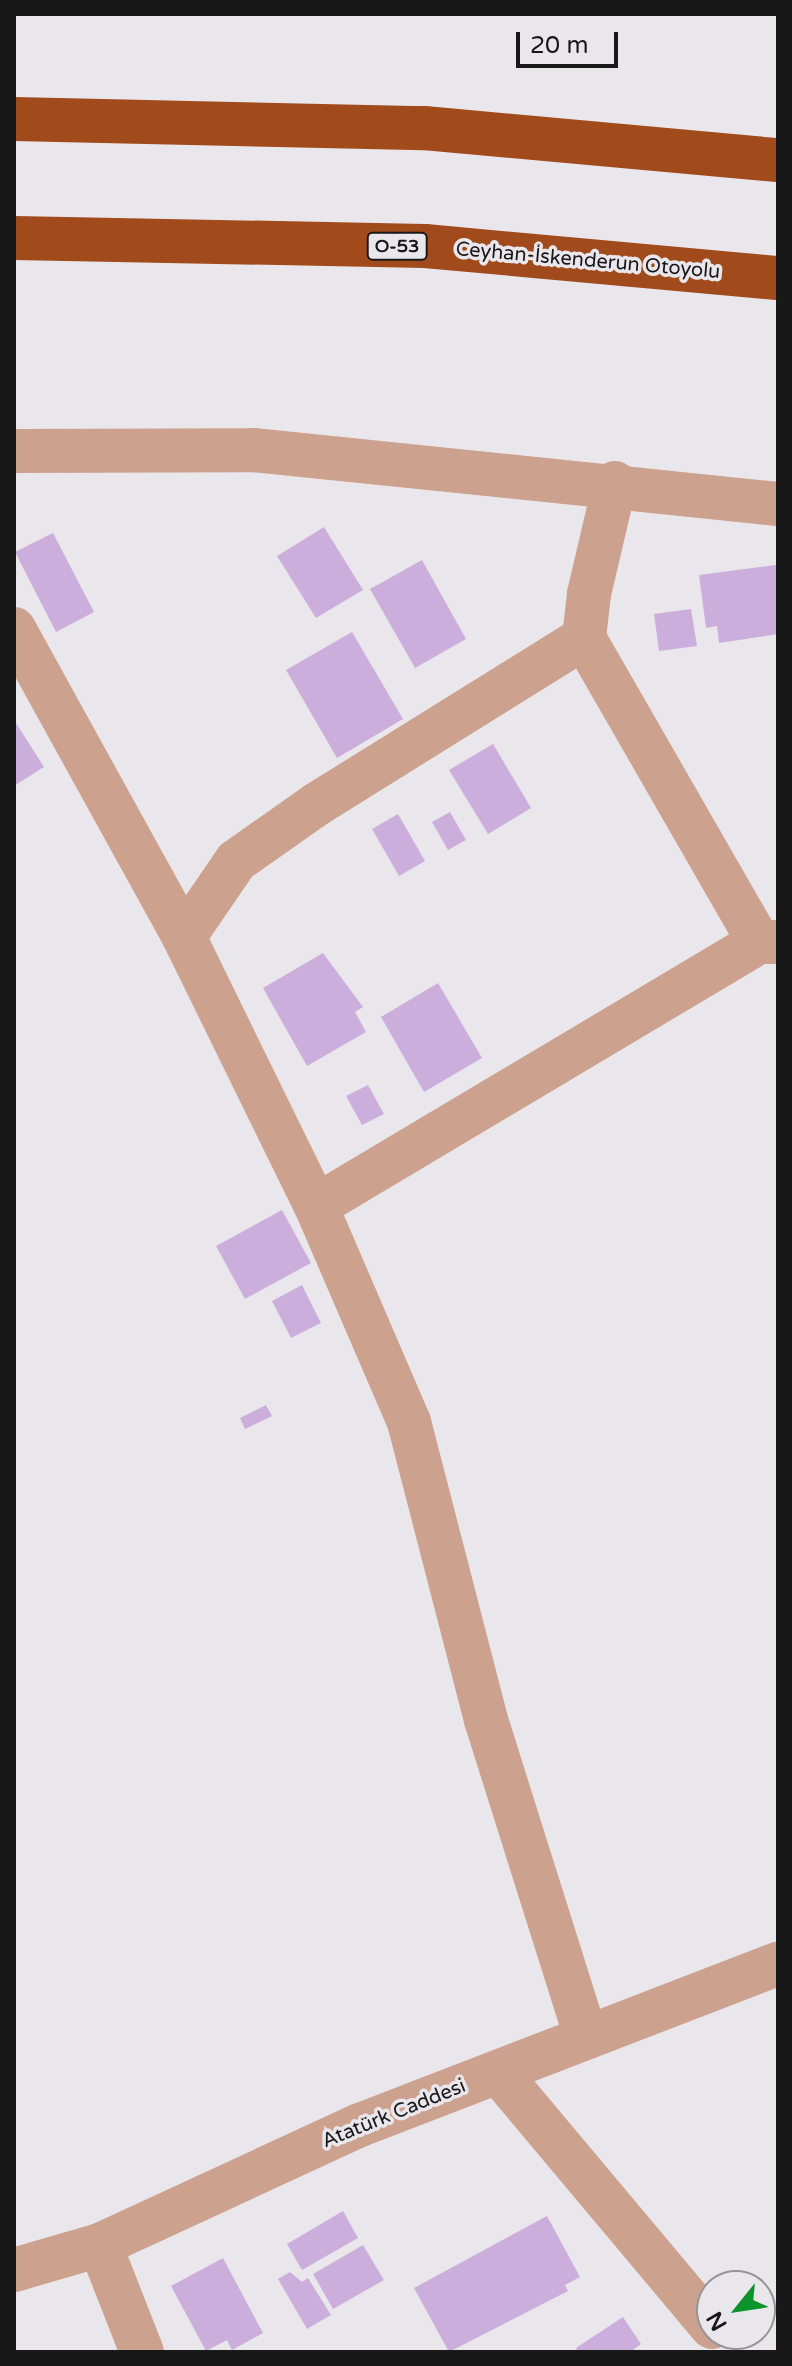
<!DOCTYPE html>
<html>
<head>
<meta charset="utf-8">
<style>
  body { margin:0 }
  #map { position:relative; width:792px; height:2366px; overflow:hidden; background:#eae7ec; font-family:"Varela Round",sans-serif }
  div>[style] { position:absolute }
  .building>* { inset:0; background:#cbaedb }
  .minor>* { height:44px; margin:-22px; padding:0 22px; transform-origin:22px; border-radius:22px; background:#cca18e }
  .highway>* { height:44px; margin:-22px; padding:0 22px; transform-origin:22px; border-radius:22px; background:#a14a1b }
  span { translate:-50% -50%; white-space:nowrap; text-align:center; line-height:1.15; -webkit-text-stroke:7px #eae7ec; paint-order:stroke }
  .shield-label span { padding:2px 6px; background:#eae7ec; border:2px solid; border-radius:6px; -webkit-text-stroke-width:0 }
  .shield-label { font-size:18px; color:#191819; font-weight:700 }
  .street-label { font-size:20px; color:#191819 }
  .frame { position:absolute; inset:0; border:16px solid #191819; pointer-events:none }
  .north { position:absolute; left:696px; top:2270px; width:80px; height:80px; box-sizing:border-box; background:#eae7ec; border:2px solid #969498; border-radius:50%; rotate:240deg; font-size:22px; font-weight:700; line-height:32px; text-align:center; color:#191819 }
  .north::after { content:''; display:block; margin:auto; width:28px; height:36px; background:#0a9429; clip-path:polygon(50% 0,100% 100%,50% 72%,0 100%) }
  .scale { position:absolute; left:516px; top:32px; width:102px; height:36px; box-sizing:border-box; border:4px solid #191819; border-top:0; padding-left:10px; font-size:24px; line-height:28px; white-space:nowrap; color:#191819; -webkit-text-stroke:6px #eae7ec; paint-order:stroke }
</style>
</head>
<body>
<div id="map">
  <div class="building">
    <div style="clip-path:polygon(324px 527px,363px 590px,316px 618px,277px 556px)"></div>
    <div style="clip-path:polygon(53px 533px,94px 612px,56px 632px,15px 552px)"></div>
    <div style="clip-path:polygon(422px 560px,466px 639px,415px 668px,370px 589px)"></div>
    <div style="clip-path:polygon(776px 565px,778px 634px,719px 643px,717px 626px,706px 628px,699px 575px)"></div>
    <div style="clip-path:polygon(691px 609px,697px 646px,659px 651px,654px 614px)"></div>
    <div style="clip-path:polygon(352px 632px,403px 719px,337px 758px,286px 670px)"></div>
    <div style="clip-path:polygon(14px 720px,44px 767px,14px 786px)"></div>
    <div style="clip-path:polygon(493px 744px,531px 808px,488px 834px,449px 770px)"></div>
    <div style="clip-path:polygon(450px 812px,466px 840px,448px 850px,432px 822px)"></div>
    <div style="clip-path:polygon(398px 814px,425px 861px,399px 876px,372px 829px)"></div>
    <div style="clip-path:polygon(323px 953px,363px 1007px,355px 1012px,366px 1032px,307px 1066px,263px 988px)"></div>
    <div style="clip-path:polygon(438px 983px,482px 1058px,424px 1092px,381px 1017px)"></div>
    <div style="clip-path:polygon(368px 1085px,384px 1114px,362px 1125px,346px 1096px)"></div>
    <div style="clip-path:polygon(282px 1210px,311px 1263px,245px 1299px,216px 1246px)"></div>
    <div style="clip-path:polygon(302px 1285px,321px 1323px,291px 1338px,272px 1301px)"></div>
    <div style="clip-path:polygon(266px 1405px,272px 1416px,245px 1429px,240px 1418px)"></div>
    <div style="clip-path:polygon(343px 2211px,358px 2238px,302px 2270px,287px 2244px)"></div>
    <div style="clip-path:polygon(547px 2216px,580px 2277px,565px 2285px,568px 2291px,449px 2352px,414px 2288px)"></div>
    <div style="clip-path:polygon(363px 2245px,384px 2280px,333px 2309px,313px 2274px)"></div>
    <div style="clip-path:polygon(223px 2258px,263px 2333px,232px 2350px,227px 2340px,206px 2351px,171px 2286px)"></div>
    <div style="clip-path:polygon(290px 2272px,302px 2282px,308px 2278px,331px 2315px,307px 2329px,278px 2279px)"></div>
    <div style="clip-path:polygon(623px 2317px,641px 2344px,630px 2352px,578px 2352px,576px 2348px)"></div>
  </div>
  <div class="minor">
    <div style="left:14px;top:451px;width:239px;rotate:-0.2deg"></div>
    <div style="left:253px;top:450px;width:528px;rotate:5.87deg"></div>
    <div style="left:615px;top:483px;width:114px;rotate:103.2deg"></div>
    <div style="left:589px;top:594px;width:44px;rotate:96.5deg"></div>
    <div style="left:584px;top:638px;width:351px;rotate:60.1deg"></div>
    <div style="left:14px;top:629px;width:352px;rotate:61.1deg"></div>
    <div style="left:184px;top:937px;width:300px;rotate:63.9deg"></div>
    <div style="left:316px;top:1206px;width:235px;rotate:66.7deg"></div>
    <div style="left:409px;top:1422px;width:308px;rotate:75.5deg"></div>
    <div style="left:486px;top:1720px;width:333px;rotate:72.5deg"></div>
    <div style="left:184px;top:937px;width:92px;rotate:-55.6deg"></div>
    <div style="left:236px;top:861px;width:99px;rotate:-35.1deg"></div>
    <div style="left:317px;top:804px;width:314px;rotate:-31.9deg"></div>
    <div style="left:316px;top:1206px;width:516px;rotate:-30.79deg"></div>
    <div style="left:759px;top:942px;width:19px"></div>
    <div style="left:498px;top:2072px;width:333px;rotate:50deg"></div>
    <div style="left:100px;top:2245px;width:115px;rotate:68.6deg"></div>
    <div style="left:14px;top:2270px;width:90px;rotate:-16.2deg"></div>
    <div style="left:100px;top:2245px;width:286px;rotate:-24.8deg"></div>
    <div style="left:360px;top:2125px;width:448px;rotate:-21.1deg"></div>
  </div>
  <div class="highway">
    <div style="left:14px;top:119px;width:410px;rotate:1.3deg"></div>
    <div style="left:424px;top:128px;width:355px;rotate:5.2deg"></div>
    <div style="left:14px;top:238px;width:411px;rotate:1.1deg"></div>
    <div style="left:425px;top:246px;width:354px;rotate:5.2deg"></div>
  </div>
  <div class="shield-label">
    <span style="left:397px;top:246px">O-53</span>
  </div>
  <div class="street-label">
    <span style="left:588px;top:261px;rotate:5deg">Ceyhan-İskenderun Otoyolu</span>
    <span style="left:394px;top:2114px;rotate:-22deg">Atatürk Caddesi</span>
  </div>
  <div class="frame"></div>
  <div class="north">N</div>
  <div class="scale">20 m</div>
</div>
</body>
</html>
